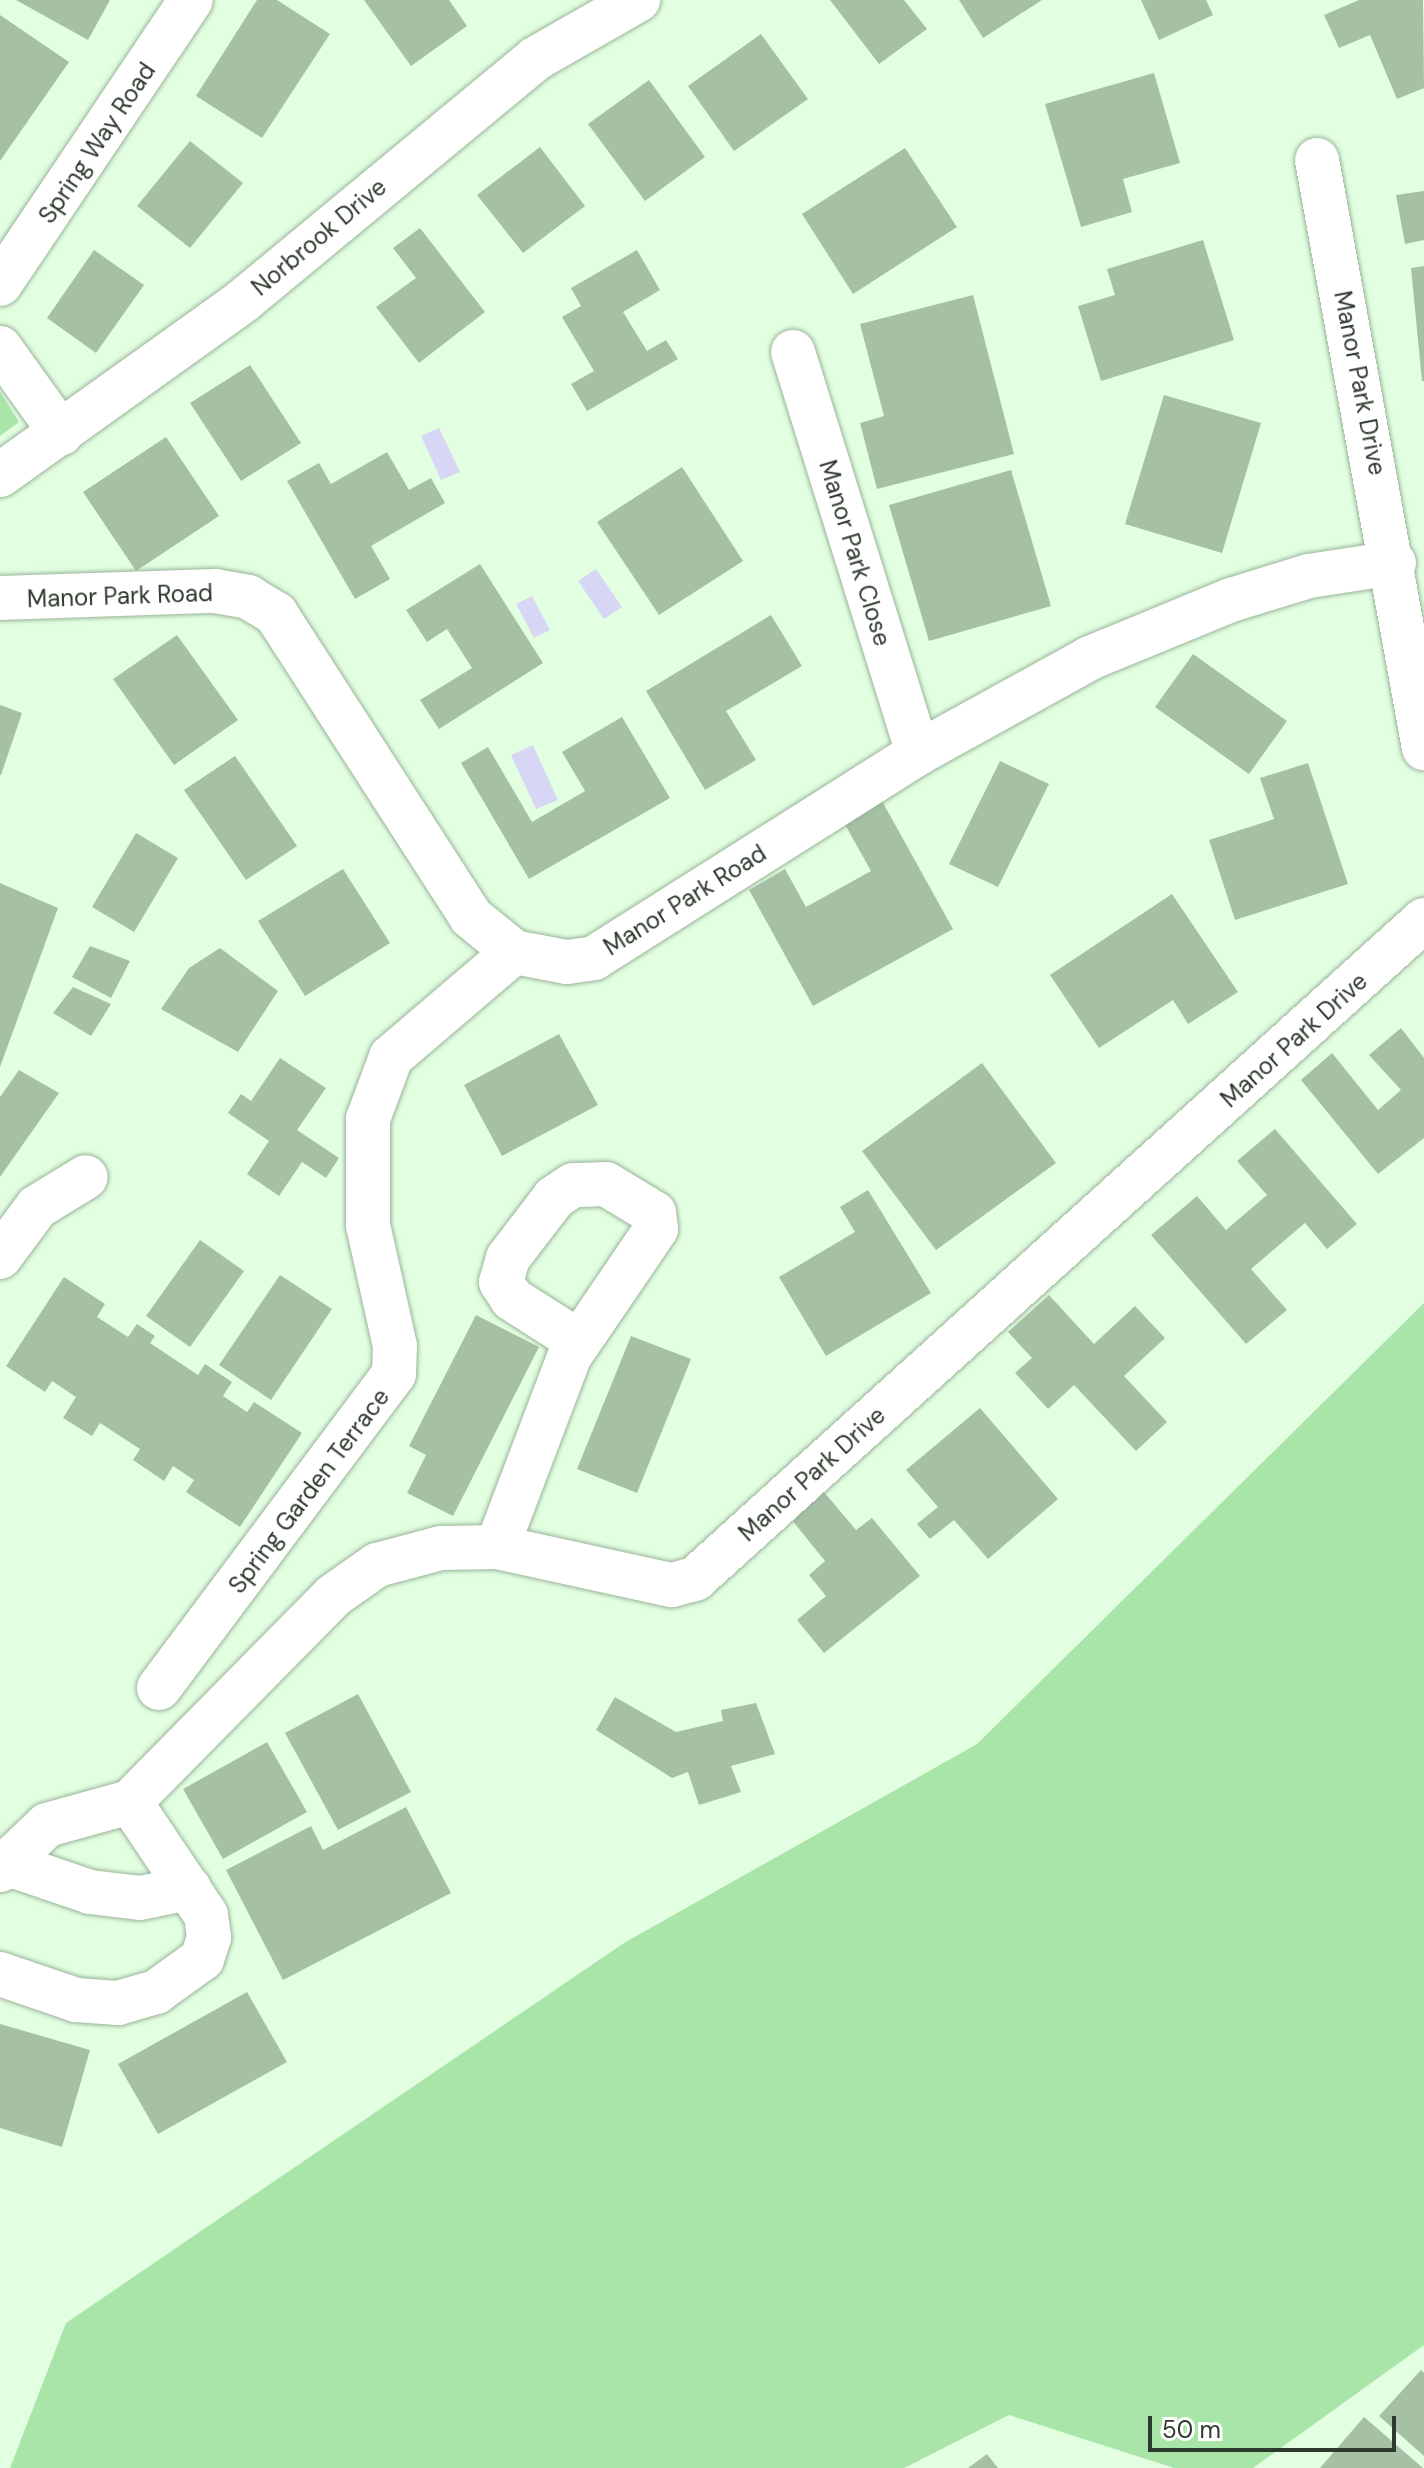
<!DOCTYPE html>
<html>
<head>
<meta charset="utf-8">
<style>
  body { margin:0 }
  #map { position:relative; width:1424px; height:2468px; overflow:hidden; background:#e3ffe2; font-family:"DM Sans",sans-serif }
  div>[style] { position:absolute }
  .green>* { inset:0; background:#a9e4a8 }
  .water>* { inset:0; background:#d7d6f5 }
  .building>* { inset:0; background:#a6c0a5 }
  .roads { filter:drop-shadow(0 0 2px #9ab499) drop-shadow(0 0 2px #9ab499) }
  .minor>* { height:44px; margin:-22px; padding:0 22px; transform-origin:22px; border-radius:22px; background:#fff }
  span { translate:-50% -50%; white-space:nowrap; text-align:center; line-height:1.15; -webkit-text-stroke:6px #fff; paint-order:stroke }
  .street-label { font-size:24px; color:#2f3a2e }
  .scale { position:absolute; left:1148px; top:2416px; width:248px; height:36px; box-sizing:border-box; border:4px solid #2f3a2e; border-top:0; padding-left:10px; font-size:24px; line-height:28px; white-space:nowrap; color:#2f3a2e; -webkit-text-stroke:6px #fff; paint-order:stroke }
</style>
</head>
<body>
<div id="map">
  <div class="green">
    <div style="clip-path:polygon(0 392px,19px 422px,0 436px)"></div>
    <div style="clip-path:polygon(1424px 1303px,1424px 2345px,1253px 2468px,1174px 2468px,1009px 2415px,904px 2468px,10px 2468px,66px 2323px,624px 1943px,977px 1744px)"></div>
  </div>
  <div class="water">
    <div style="clip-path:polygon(439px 428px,460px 472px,441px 480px,421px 436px)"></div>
    <div style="clip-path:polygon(596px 569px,622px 607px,604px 619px,578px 581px)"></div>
    <div style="clip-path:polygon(532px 596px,550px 630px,534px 638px,516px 604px)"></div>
    <div style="clip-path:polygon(533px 745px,558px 800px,536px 809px,511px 755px)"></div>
  </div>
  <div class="building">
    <div style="clip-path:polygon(16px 0,110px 0,88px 40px)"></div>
    <div style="clip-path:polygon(257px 0,277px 0,330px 34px,262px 138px,196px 96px)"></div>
    <div style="clip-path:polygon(364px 0,449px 0,467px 26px,411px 66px)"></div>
    <div style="clip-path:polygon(830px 0,904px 0,927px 29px,879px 64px)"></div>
    <div style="clip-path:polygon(959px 0,1042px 0,983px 38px)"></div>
    <div style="clip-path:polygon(1141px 0,1206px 0,1213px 15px,1159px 40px)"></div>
    <div style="clip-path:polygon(1359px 0,1423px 0,1424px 88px,1397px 99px,1370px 35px,1339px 48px,1324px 15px)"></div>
    <div style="clip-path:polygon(0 15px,69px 62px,0 161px)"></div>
    <div style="clip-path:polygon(761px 34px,808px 99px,734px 151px,688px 86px)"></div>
    <div style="clip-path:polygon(1154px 73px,1180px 163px,1123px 179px,1132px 212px,1081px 227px,1045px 104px)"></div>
    <div style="clip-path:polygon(649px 80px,705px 157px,645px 201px,588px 124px)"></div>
    <div style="clip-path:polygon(190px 141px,243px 183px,190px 248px,137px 206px)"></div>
    <div style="clip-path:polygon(540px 147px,585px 206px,523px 253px,477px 195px)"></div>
    <div style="clip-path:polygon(905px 148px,957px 227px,853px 294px,802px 214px)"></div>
    <div style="clip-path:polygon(1424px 191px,1424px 240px,1405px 244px,1396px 195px)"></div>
    <div style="clip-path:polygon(420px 228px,485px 312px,419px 363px,376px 307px,416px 278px,393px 248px)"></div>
    <div style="clip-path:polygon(1203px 240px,1234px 340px,1101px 381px,1078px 306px,1115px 295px,1107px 269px)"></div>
    <div style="clip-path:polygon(94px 250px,144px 285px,96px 353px,47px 318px)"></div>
    <div style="clip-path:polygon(637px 250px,660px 290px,623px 312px,647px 351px,666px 340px,678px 359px,587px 411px,571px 384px,594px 371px,562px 317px,581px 306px,571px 288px)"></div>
    <div style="clip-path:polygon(1424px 266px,1424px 381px,1422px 381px,1411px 268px)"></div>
    <div style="clip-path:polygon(973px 295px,1014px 454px,877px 489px,860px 423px,884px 416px,860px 324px)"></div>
    <div style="clip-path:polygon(250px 365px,301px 443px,241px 481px,190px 403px)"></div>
    <div style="clip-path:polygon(1164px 395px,1261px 423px,1222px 553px,1125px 524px)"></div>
    <div style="clip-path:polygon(166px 437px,219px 516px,136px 571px,83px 492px)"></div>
    <div style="clip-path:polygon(387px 452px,409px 490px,431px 478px,445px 503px,371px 546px,390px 579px,355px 599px,287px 481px,319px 463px,331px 484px)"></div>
    <div style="clip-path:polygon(682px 467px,743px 561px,659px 615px,597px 522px)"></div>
    <div style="clip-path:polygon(1011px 470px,1051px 606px,929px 641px,889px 505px)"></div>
    <div style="clip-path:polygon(480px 564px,543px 663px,439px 729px,420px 700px,472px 668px,447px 629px,427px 642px,406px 610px)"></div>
    <div style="clip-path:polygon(771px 615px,802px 666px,726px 711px,756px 760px,705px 790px,646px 691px)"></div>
    <div style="clip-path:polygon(177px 635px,238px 720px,174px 765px,113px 679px)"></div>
    <div style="clip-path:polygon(1193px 654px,1287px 721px,1249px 774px,1155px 707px)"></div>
    <div style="clip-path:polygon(0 705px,22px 713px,1px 775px,0 775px)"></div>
    <div style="clip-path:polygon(622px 717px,670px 798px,529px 879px,461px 763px,488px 747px,532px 822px,585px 791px,562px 752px)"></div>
    <div style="clip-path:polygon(235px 756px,297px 846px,246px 880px,184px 790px)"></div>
    <div style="clip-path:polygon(1000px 761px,1049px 784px,998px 887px,949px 864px)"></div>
    <div style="clip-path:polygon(1308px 763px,1348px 884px,1235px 920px,1209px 840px,1274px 819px,1260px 778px)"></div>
    <div style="clip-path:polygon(882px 801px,953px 929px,813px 1006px,749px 890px,785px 869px,806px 907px,871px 871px,843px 821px)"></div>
    <div style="clip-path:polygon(136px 833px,178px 858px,134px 932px,92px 907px)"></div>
    <div style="clip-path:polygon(343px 869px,390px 943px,305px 996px,258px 921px)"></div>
    <div style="clip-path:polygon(0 883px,58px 908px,0 1067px)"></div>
    <div style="clip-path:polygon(1172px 894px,1238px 992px,1188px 1024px,1173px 1000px,1099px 1048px,1050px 975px)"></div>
    <div style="clip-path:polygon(90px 946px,130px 961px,111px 998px,72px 977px)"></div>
    <div style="clip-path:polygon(220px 948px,278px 991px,238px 1052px,161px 1009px,189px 968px)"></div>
    <div style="clip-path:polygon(73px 987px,111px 1004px,91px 1036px,53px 1013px)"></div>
    <div style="clip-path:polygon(1401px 1028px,1424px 1058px,1424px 1138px,1378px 1174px,1301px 1080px,1332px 1053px,1378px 1110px,1401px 1090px,1369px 1055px)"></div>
    <div style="clip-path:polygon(559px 1034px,598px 1105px,502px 1156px,464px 1085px)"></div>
    <div style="clip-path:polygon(280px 1058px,326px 1088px,297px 1130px,339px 1158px,326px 1178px,302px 1162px,279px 1196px,247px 1174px,269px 1141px,228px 1113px,241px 1094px,251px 1101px)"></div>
    <div style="clip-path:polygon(982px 1063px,1056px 1163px,936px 1250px,862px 1151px)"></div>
    <div style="clip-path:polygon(19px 1070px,59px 1093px,0 1177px,0 1097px)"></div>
    <div style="clip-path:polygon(1275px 1129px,1357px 1224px,1327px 1249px,1305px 1223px,1251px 1269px,1287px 1310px,1246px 1344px,1151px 1235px,1197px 1196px,1226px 1230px,1267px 1195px,1237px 1161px)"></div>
    <div style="clip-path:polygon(868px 1190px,931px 1293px,826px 1356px,779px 1277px,855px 1232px,840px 1207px)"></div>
    <div style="clip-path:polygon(200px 1240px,244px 1271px,190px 1347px,146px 1316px)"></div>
    <div style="clip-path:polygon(280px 1275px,332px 1309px,271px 1400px,219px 1365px)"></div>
    <div style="clip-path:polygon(64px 1277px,105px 1304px,97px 1317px,128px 1337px,137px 1324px,155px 1336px,150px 1343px,198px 1375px,205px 1364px,232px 1382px,223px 1396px,247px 1412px,254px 1402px,302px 1433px,240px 1527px,186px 1492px,194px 1480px,173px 1466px,164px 1481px,133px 1460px,140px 1449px,100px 1423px,92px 1436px,63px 1418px,76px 1397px,52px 1381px,45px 1392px,6px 1366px)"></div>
    <div style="clip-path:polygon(1049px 1295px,1094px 1344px,1135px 1306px,1165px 1338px,1124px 1376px,1167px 1422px,1136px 1451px,1074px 1385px,1048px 1409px,1015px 1373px,1032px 1358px,1008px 1332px)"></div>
    <div style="clip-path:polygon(476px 1315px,539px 1347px,453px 1516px,407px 1493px,426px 1455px,409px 1446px)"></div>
    <div style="clip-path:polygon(631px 1336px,691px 1359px,637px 1493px,577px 1469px)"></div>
    <div style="clip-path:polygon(980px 1408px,1058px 1499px,988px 1559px,954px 1520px,930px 1539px,917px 1524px,938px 1507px,906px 1470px)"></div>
    <div style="clip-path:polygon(824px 1492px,856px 1530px,872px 1518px,920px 1576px,824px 1653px,797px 1620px,826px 1596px,809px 1575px,825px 1561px,791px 1519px)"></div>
    <div style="clip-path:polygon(358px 1694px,411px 1792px,338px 1830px,285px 1733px)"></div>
    <div style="clip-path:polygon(615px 1697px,676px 1732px,723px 1721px,721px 1710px,756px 1703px,775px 1754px,731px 1766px,741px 1792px,699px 1805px,688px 1772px,672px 1778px,596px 1730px)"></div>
    <div style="clip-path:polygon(267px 1742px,307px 1812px,223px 1859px,183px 1789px)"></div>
    <div style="clip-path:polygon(406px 1807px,451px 1893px,283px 1980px,226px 1870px,311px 1826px,323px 1850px)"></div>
    <div style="clip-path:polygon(247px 1992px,287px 2062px,158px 2134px,118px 2064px)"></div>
    <div style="clip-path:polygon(0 2024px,90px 2050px,62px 2147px,0 2128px)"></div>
    <div style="clip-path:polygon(1421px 2370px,1424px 2373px,1424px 2456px,1379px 2416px)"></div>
    <div style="clip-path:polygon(1364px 2417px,1423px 2468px,1320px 2468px)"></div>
    <div style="clip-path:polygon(987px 2454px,998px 2468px,968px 2468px)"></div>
  </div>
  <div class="roads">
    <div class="minor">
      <div style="left:1317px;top:160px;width:598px;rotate:79.69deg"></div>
      <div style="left:0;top:284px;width:342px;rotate:-56.1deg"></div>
      <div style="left:0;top:348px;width:105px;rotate:54.3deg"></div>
      <div style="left:793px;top:352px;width:420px;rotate:72.7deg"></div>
      <div style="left:0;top:475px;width:300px;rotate:-35.6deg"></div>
      <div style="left:244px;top:300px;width:378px;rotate:-39.6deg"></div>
      <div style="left:535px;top:59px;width:119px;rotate:-29.8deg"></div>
      <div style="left:0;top:598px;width:215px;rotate:-1.9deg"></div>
      <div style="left:215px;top:591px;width:34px;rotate:10deg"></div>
      <div style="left:248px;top:597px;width:33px;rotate:31deg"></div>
      <div style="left:276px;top:614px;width:360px;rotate:57.2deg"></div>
      <div style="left:471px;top:917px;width:55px;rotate:39.1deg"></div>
      <div style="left:514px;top:952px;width:54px;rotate:10.7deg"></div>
      <div style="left:567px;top:962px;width:27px;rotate:-8deg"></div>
      <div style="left:594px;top:958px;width:383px;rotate:-32.3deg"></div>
      <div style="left:918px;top:753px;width:196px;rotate:-28.9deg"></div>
      <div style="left:1090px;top:658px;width:152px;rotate:-22.4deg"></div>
      <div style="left:1231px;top:600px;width:82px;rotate:-17.1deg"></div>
      <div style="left:1309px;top:576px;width:86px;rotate:-8.7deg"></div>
      <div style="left:0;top:1257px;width:62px;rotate:-53.5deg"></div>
      <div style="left:37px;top:1207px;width:57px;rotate:-31.5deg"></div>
      <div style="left:497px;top:1547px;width:203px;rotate:-69.2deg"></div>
      <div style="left:569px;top:1357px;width:155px;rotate:-55.8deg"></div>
      <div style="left:656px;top:1229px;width:16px;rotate:-97deg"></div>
      <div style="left:654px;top:1213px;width:56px;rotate:-148.9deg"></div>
      <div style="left:606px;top:1184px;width:33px;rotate:178deg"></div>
      <div style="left:573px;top:1185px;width:23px;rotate:146deg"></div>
      <div style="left:554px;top:1198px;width:76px;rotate:127.5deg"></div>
      <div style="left:508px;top:1258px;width:25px;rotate:106deg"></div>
      <div style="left:501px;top:1282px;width:20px;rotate:57deg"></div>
      <div style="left:512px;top:1299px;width:78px;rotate:32.5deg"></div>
      <div style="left:159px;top:1688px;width:392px;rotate:-53.2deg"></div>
      <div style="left:394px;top:1374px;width:28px;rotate:-88deg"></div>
      <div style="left:395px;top:1346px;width:124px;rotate:-102.6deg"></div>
      <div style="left:368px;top:1225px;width:106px;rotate:-90deg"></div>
      <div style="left:368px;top:1119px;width:66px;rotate:-69.6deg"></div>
      <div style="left:391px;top:1057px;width:162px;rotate:-40.5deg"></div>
      <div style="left:130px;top:1802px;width:289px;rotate:-45.4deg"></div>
      <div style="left:333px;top:1596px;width:54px;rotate:-35.2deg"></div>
      <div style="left:377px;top:1565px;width:66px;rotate:-14.9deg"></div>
      <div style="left:441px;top:1548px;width:56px;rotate:-1deg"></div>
      <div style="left:497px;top:1547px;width:179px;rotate:12.3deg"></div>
      <div style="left:672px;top:1585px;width:24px;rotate:-15deg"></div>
      <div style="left:695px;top:1579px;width:983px;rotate:-42.11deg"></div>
      <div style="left:5px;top:1863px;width:90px;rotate:18.8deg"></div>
      <div style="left:90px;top:1892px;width:50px;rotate:6.8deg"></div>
      <div style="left:140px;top:1898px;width:50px;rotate:-11.5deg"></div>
      <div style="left:0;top:1870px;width:65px;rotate:-43.8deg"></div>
      <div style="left:47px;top:1825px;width:86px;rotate:-15.5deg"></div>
      <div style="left:0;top:1974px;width:80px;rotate:18.9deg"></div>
      <div style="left:76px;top:2000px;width:42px;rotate:4.1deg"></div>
      <div style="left:118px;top:2003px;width:40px;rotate:-16deg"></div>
      <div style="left:156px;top:1992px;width:57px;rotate:-35.7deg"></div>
      <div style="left:202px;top:1959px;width:23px;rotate:-72deg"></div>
      <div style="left:209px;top:1937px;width:22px;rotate:-98deg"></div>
      <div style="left:206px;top:1915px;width:136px;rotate:-123.9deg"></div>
    </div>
  </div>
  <div class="street-label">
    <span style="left:97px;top:143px;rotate:-56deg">Spring Way Road</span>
    <span style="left:319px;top:237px;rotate:-40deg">Norbrook Drive</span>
    <span style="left:1360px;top:383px;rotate:79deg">Manor Park Drive</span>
    <span style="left:855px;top:553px;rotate:73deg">Manor Park Close</span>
    <span style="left:120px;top:596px;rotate:-2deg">Manor Park Road</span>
    <span style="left:685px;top:900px;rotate:-32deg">Manor Park Road</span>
    <span style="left:1294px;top:1040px;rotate:-42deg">Manor Park Drive</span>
    <span style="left:812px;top:1474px;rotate:-42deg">Manor Park Drive</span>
    <span style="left:309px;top:1491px;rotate:-53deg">Spring Garden Terrace</span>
  </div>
  <div class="scale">50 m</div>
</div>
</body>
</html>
